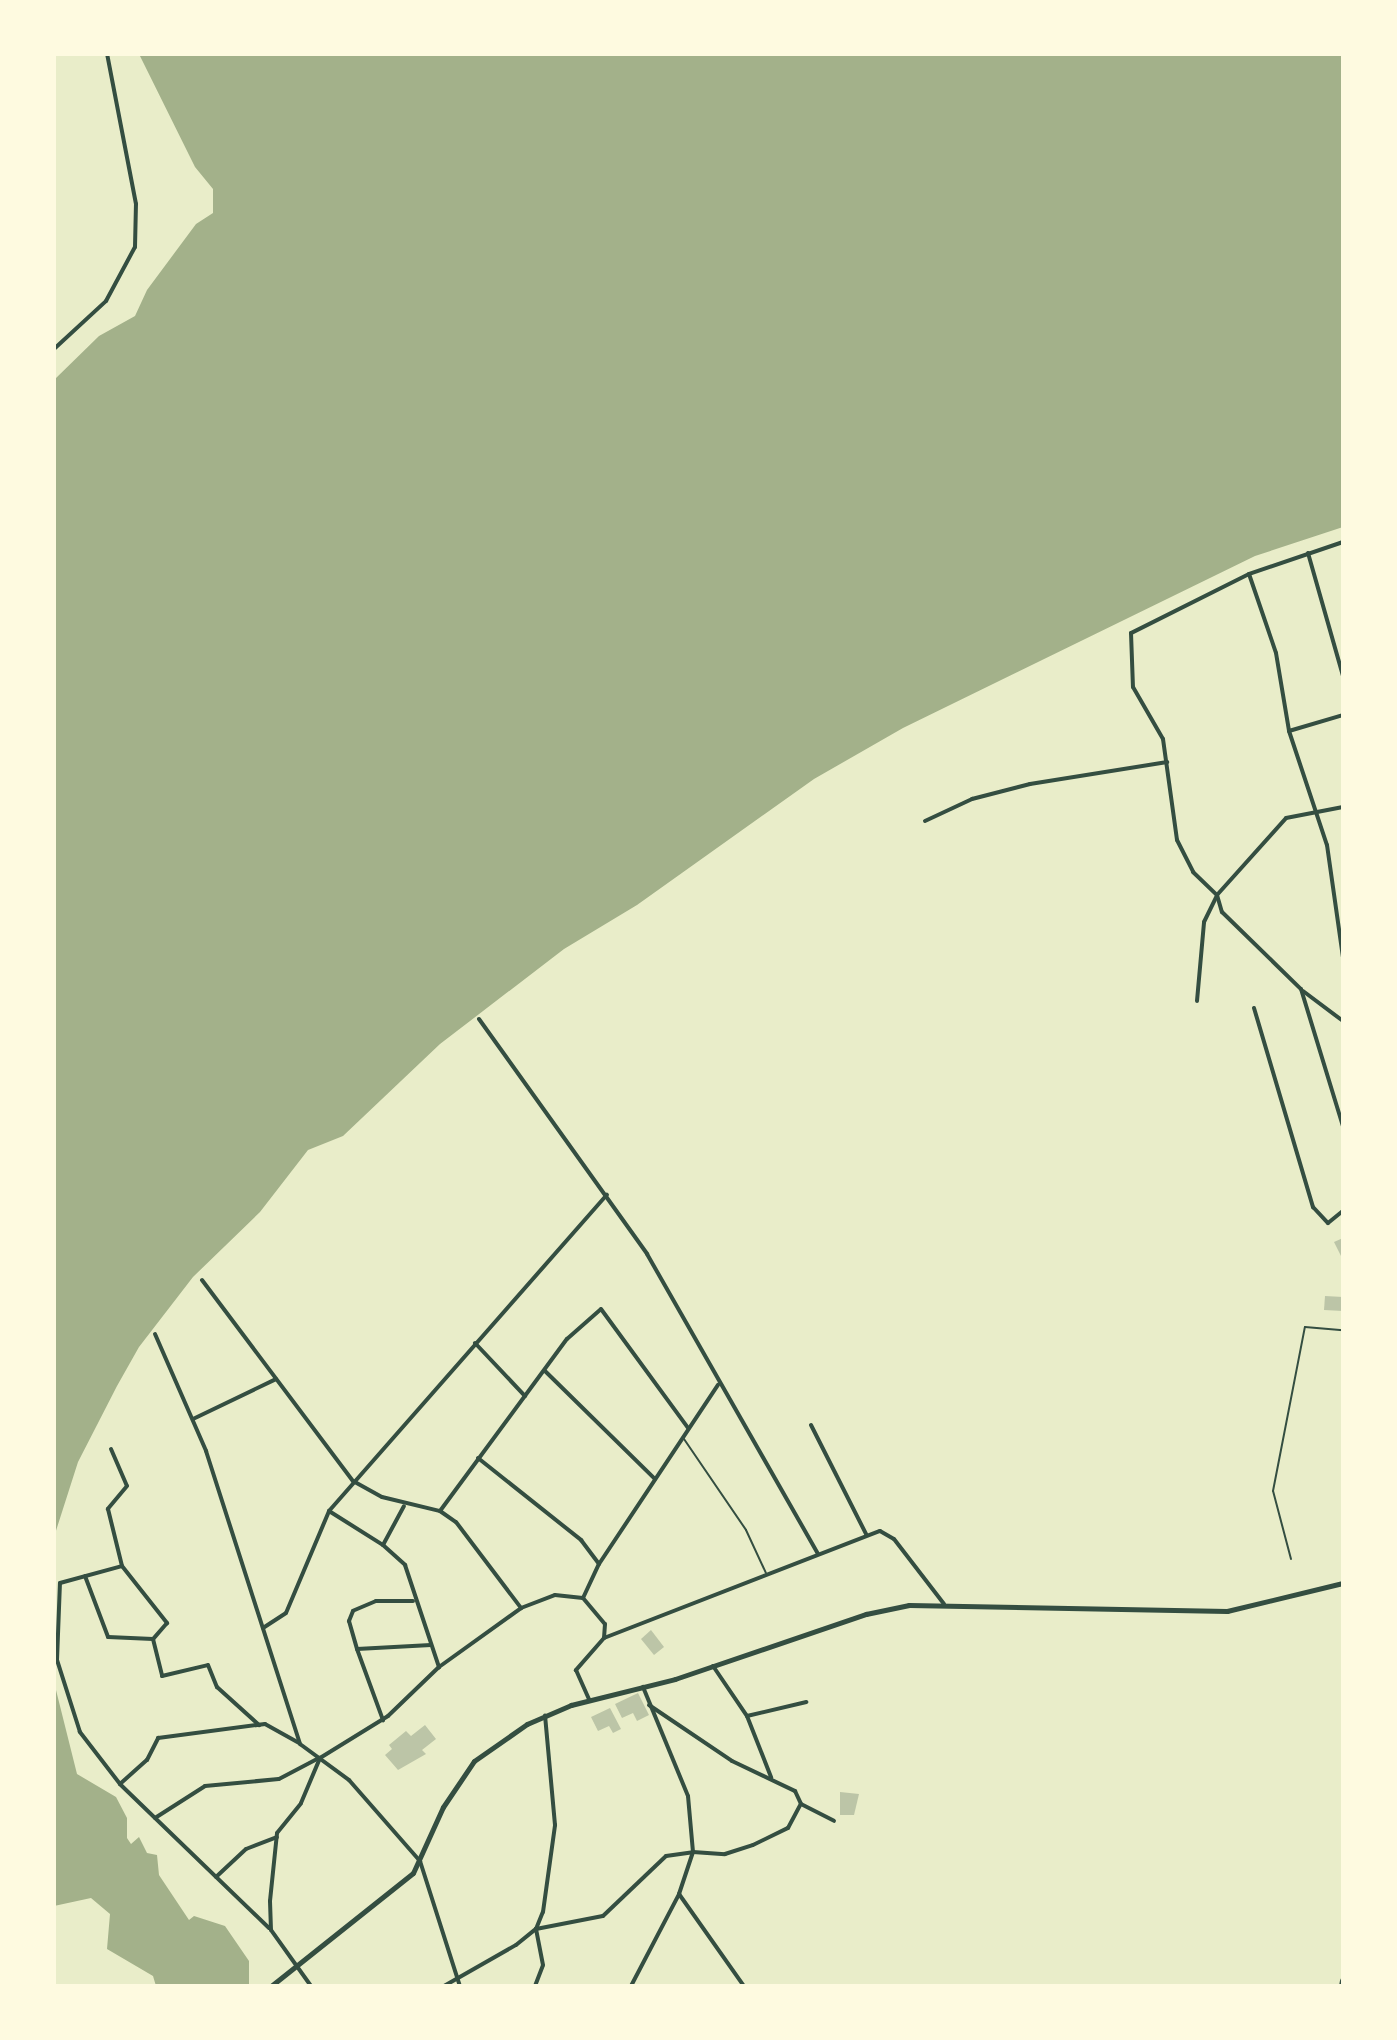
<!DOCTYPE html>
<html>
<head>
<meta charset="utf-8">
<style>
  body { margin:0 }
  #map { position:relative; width:1397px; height:2040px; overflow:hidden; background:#e9edc9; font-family:Barlow,sans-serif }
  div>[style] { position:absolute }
  .water>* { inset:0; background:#a3b18a }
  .building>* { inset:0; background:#bcc5a7 }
  .service>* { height:2px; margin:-1px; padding:0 1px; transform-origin:1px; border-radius:1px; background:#344e41 }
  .minor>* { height:4px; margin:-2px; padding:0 2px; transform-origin:2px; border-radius:2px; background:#344e41 }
  .tertiary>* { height:5px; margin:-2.5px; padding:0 2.5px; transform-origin:2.5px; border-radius:2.5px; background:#344e41 }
  .secondary>* { height:6px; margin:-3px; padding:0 3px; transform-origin:3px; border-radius:3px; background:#344e41 }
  span { translate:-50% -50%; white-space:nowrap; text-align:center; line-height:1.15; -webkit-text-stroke:8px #fefae0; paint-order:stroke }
  .frame { position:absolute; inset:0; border:56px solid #fefae0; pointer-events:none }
</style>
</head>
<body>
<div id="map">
  <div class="water">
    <div style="clip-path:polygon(139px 54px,1343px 54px,1343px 527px,1255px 556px,903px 728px,814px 779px,637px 905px,564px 949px,440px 1044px,343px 1136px,308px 1150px,260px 1212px,193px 1277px,139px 1347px,117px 1386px,78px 1462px,54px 1537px,54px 380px,99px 336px,135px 316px,147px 290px,196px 224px,213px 213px,213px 189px,195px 167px)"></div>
    <div style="clip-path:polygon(54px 1682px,77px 1774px,116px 1797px,127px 1818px,127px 1838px,131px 1844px,139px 1837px,147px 1853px,157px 1855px,159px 1875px,189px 1920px,194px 1916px,225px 1926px,249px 1961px,249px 1986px,156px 1986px,153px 1976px,107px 1949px,110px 1914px,91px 1898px,54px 1906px)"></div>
  </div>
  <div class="building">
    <div style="clip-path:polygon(1343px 1238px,1343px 1260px,1334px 1242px)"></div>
    <div style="clip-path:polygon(1325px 1296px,1343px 1297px,1343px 1311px,1324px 1310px)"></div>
    <div style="clip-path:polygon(651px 1630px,664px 1647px,654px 1655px,641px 1639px)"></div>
    <div style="clip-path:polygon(638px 1693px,649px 1715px,637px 1721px,633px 1713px,622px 1718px,615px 1704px)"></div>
    <div style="clip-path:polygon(610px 1708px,621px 1729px,613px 1733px,609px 1726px,598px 1731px,591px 1717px)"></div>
    <div style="clip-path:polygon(425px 1725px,436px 1739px,422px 1750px,426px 1754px,398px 1770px,385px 1755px,392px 1749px,389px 1745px,406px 1731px,411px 1736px)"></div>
    <div style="clip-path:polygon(840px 1792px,859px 1794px,854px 1815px,840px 1815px)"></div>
  </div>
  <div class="service">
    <div style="left:684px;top:1439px;width:110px;rotate:55.7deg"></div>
    <div style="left:746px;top:1530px;width:47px;rotate:65.1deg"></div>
    <div style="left:1291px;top:1559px;width:70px;rotate:-104.8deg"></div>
    <div style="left:1273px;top:1491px;width:167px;rotate:-79deg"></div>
    <div style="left:1305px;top:1327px;width:38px;rotate:5deg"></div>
  </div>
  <div class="minor">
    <div style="left:54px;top:349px;width:71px;rotate:-42.7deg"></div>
    <div style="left:106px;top:301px;width:61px;rotate:-61.8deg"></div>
    <div style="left:135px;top:247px;width:43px;rotate:-88.7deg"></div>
    <div style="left:136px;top:204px;width:153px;rotate:-100.9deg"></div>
    <div style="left:1343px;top:542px;width:99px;rotate:161.2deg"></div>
    <div style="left:1249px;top:574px;width:132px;rotate:153.4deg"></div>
    <div style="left:1131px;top:633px;width:54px;rotate:87.9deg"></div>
    <div style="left:1133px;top:687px;width:60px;rotate:60deg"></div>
    <div style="left:1163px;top:739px;width:102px;rotate:82.1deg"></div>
    <div style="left:1177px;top:840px;width:36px;rotate:63deg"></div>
    <div style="left:1193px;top:872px;width:33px;rotate:44deg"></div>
    <div style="left:1217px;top:895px;width:18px;rotate:74deg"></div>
    <div style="left:1222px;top:912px;width:110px;rotate:44.3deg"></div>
    <div style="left:1301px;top:989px;width:143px;rotate:73deg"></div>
    <div style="left:1308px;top:553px;width:128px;rotate:74.1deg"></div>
    <div style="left:1249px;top:574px;width:83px;rotate:71.1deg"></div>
    <div style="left:1276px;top:653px;width:79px;rotate:80.5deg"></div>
    <div style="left:1289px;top:731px;width:120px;rotate:71.6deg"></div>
    <div style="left:1327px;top:845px;width:114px;rotate:81.9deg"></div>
    <div style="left:1289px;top:731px;width:56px;rotate:-16.5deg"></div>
    <div style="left:925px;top:821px;width:52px;rotate:-25.1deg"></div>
    <div style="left:972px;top:799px;width:60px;rotate:-14.5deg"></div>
    <div style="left:1030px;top:784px;width:139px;rotate:-9.1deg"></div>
    <div style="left:1303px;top:991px;width:50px;rotate:36.9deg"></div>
    <div style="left:1197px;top:1001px;width:79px;rotate:-84.9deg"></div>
    <div style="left:1204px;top:922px;width:30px;rotate:-64deg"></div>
    <div style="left:1217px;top:895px;width:103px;rotate:-48.1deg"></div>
    <div style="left:1286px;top:818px;width:58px;rotate:-10.9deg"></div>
    <div style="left:1254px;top:1008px;width:208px;rotate:73.5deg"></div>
    <div style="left:1313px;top:1207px;width:22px;rotate:47deg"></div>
    <div style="left:1328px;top:1223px;width:19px;rotate:-39deg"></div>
    <div style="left:479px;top:1019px;width:289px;rotate:54.4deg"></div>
    <div style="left:647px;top:1254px;width:345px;rotate:60.3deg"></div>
    <div style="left:202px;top:1280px;width:251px;rotate:53.1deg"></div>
    <div style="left:353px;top:1481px;width:33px;rotate:29deg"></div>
    <div style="left:382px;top:1497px;width:60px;rotate:13.6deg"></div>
    <div style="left:440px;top:1511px;width:19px;rotate:35deg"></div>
    <div style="left:456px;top:1522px;width:108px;rotate:52.9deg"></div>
    <div style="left:155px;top:1334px;width:128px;rotate:66.4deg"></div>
    <div style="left:206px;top:1451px;width:308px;rotate:72.2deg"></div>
    <div style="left:300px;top:1744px;width:61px;rotate:36.3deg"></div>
    <div style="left:349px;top:1780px;width:108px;rotate:48.8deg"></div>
    <div style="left:420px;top:1861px;width:131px;rotate:72.3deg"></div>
    <div style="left:475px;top:1343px;width:73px;rotate:46.7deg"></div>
    <div style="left:545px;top:1371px;width:154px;rotate:44.5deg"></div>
    <div style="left:193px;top:1419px;width:92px;rotate:-25.7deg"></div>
    <div style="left:811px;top:1425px;width:122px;rotate:63.2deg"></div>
    <div style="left:111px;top:1449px;width:40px;rotate:66.6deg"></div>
    <div style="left:127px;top:1486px;width:30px;rotate:130deg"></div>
    <div style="left:108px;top:1509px;width:59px;rotate:76.2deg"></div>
    <div style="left:122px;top:1566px;width:73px;rotate:51.7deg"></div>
    <div style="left:167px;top:1623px;width:21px;rotate:131deg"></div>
    <div style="left:153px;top:1639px;width:38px;rotate:76deg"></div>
    <div style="left:162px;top:1676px;width:47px;rotate:-13.4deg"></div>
    <div style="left:208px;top:1665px;width:24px;rotate:68deg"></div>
    <div style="left:217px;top:1687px;width:57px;rotate:42.1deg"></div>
    <div style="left:478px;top:1458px;width:132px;rotate:38.5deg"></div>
    <div style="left:581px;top:1540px;width:30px;rotate:53deg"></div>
    <div style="left:329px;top:1511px;width:64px;rotate:32.2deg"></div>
    <div style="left:383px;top:1545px;width:44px;rotate:-61.7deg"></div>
    <div style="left:440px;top:1511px;width:214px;rotate:-53.6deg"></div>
    <div style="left:567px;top:1339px;width:45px;rotate:-41.4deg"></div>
    <div style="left:601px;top:1309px;width:147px;rotate:53.8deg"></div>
    <div style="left:383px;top:1545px;width:30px;rotate:42deg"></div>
    <div style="left:405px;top:1565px;width:108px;rotate:71.6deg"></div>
    <div style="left:85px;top:1576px;width:65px;rotate:69.3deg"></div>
    <div style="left:108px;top:1637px;width:45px;rotate:2.5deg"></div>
    <div style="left:583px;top:1598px;width:34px;rotate:50deg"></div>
    <div style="left:605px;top:1624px;width:14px;rotate:94deg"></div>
    <div style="left:604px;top:1638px;width:43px;rotate:131.2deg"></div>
    <div style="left:576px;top:1670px;width:32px;rotate:66deg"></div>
    <div style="left:413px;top:1601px;width:37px;rotate:180deg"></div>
    <div style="left:376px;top:1601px;width:25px;rotate:157deg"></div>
    <div style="left:353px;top:1611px;width:11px;rotate:112deg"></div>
    <div style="left:349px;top:1621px;width:29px;rotate:74deg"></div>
    <div style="left:357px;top:1649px;width:74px;rotate:-3.1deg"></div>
    <div style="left:263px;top:1628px;width:27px;rotate:-33deg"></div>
    <div style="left:286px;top:1613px;width:111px;rotate:-67.1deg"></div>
    <div style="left:329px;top:1511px;width:421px;rotate:-48.7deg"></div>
    <div style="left:604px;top:1638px;width:296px;rotate:-21.2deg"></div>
    <div style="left:880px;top:1531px;width:16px;rotate:30deg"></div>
    <div style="left:894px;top:1539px;width:82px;rotate:52.4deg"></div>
    <div style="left:357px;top:1649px;width:76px;rotate:69.9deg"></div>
    <div style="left:713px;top:1666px;width:60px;rotate:55.8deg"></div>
    <div style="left:747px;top:1716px;width:66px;rotate:68.5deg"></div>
    <div style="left:649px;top:1705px;width:100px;rotate:34deg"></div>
    <div style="left:732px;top:1761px;width:70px;rotate:25.5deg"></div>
    <div style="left:795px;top:1791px;width:14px;rotate:65deg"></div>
    <div style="left:747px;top:1716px;width:61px;rotate:-13.3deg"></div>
    <div style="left:120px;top:1784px;width:66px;rotate:-127.6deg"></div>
    <div style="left:80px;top:1732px;width:76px;rotate:-107.7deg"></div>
    <div style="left:57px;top:1660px;width:77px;rotate:-87.8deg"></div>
    <div style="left:60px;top:1583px;width:64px;rotate:-15.3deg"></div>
    <div style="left:801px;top:1804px;width:37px;rotate:27deg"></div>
    <div style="left:155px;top:1818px;width:59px;rotate:-32.6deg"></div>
    <div style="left:205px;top:1786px;width:74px;rotate:-5.4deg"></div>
    <div style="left:279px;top:1779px;width:43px;rotate:-27.8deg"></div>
    <div style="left:216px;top:1877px;width:41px;rotate:-43deg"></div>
    <div style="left:246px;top:1849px;width:33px;rotate:-21deg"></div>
    <div style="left:679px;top:1894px;width:113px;rotate:54.8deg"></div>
    <div style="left:269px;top:1928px;width:207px;rotate:-136deg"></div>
    <div style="left:120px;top:1784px;width:36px;rotate:-42deg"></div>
    <div style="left:147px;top:1760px;width:25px;rotate:-63deg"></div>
    <div style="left:158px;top:1738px;width:108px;rotate:-7.5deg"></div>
    <div style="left:265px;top:1724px;width:39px;rotate:29deg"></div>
    <div style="left:536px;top:1929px;width:68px;rotate:-11deg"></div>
    <div style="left:603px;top:1916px;width:87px;rotate:-43.6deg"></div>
    <div style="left:666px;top:1856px;width:27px;rotate:-8deg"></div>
    <div style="left:693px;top:1852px;width:56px;rotate:-95.1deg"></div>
    <div style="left:688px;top:1796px;width:118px;rotate:-112.4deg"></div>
    <div style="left:311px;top:1986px;width:69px;rotate:-125.5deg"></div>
    <div style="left:271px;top:1930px;width:29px;rotate:-92deg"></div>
    <div style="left:270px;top:1901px;width:68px;rotate:-84.1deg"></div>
    <div style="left:277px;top:1833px;width:38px;rotate:-51deg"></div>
    <div style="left:301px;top:1803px;width:49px;rotate:-67.1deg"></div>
    <div style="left:320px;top:1758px;width:80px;rotate:-31.7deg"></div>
    <div style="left:388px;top:1716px;width:71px;rotate:-43.9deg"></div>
    <div style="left:439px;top:1667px;width:101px;rotate:-35.7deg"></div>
    <div style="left:521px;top:1608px;width:36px;rotate:-21deg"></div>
    <div style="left:555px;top:1595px;width:28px;rotate:6deg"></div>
    <div style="left:583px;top:1598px;width:38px;rotate:-65deg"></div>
    <div style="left:599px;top:1564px;width:215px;rotate:-56.4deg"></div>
    <div style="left:444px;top:1986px;width:83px;rotate:-29.7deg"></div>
    <div style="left:516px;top:1945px;width:26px;rotate:-39deg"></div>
    <div style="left:536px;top:1929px;width:18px;rotate:-68deg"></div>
    <div style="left:543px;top:1912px;width:88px;rotate:-82.1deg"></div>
    <div style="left:555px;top:1825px;width:110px;rotate:-95.2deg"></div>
    <div style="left:535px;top:1986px;width:22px;rotate:-69deg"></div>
    <div style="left:543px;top:1965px;width:37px;rotate:-101deg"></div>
    <div style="left:631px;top:1986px;width:104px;rotate:-62.4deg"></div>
    <div style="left:679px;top:1894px;width:44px;rotate:-71.6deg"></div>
    <div style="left:693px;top:1852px;width:32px;rotate:4deg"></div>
    <div style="left:725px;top:1854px;width:29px;rotate:-18deg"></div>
    <div style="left:753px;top:1845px;width:39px;rotate:-26deg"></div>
    <div style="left:788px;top:1828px;width:27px;rotate:-62deg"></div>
  </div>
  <div class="tertiary">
    <div style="left:271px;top:1986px;width:181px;rotate:-38.5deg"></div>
    <div style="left:413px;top:1873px;width:72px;rotate:-65.6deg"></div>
    <div style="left:443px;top:1807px;width:55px;rotate:-56deg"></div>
    <div style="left:474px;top:1761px;width:65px;rotate:-34.9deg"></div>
    <div style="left:527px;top:1724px;width:48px;rotate:-23.4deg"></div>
    <div style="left:571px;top:1705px;width:107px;rotate:-14deg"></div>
    <div style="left:675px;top:1679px;width:202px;rotate:-18.8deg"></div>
    <div style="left:866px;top:1614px;width:44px;rotate:-11.8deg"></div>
    <div style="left:909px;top:1605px;width:318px;rotate:1.1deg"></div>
    <div style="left:1227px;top:1611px;width:119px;rotate:-13.6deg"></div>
  </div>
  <div class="secondary">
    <div style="left:1342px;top:1986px;width:5px;rotate:-79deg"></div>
  </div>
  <div class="frame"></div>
</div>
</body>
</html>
